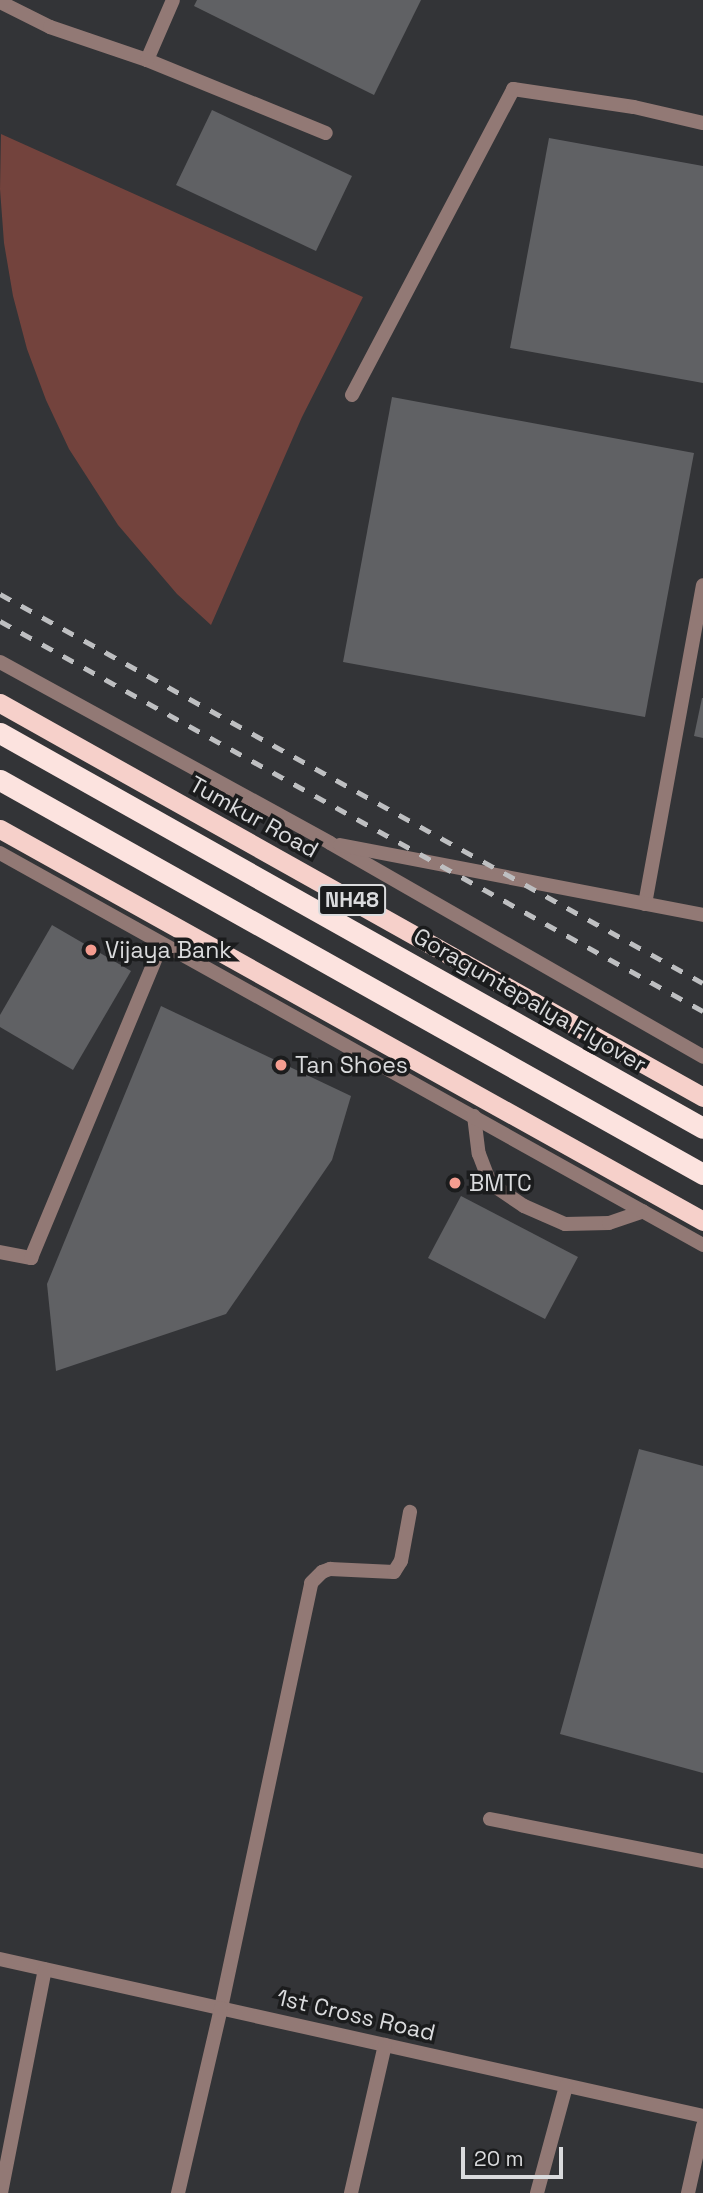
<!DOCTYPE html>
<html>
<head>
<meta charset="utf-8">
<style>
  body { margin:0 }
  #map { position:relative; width:703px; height:2193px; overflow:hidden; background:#333437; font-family:"Space Grotesk",sans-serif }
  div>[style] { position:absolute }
  .green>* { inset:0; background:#73433d }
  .building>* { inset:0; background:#606164 }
  .service>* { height:14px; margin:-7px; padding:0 7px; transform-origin:7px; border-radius:7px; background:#927975 }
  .minor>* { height:14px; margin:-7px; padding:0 7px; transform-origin:7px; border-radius:7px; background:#927975 }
  .tertiary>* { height:14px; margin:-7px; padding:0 7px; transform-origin:7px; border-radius:7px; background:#927975 }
  .trunk>* { height:19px; margin:-9.5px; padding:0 9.5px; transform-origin:9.5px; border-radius:9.5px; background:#f6d0ca }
  .motorway>* { height:21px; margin:-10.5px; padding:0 10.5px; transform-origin:10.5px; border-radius:10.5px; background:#fce3df }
  .rail>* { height:5px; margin-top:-2.5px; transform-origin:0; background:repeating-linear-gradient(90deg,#bebfc1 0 12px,transparent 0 24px) }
  .dots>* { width:19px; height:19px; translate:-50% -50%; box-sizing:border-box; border:4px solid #1b1c1d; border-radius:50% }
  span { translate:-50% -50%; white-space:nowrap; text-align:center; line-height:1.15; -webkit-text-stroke:7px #1b1c1d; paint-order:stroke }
  .shield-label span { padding:2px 5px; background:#1b1c1d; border:2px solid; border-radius:5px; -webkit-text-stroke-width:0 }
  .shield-label { font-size:21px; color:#dadbdd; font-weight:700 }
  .street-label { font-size:23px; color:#dadbdd }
  .poi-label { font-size:23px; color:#dadbdd }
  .left { translate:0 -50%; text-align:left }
  .scale { position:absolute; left:461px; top:2147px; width:102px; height:32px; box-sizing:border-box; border:4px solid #dadbdd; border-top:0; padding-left:9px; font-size:21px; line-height:24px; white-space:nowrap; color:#dadbdd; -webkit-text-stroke:5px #1b1c1d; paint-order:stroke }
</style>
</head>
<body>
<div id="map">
  <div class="green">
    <div style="clip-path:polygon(1px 134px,363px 297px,302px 417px,211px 625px,177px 594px,118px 525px,69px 449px,46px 400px,27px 349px,13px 296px,4px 243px,0 189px)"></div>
  </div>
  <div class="building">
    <div style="clip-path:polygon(197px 0,421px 0,374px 95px,194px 6px)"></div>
    <div style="clip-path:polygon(212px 110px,352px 176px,316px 251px,176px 185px)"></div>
    <div style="clip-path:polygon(549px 138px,703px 166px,703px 383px,510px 348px)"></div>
    <div style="clip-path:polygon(392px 397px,694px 453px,645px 717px,343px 662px)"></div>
    <div style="clip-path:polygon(702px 698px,703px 698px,703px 738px,694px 736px)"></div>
    <div style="clip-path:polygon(52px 925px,131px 971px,73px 1070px,0 1027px,0 1015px)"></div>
    <div style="clip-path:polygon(161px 1006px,351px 1096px,332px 1160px,226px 1314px,56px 1371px,47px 1284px)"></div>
    <div style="clip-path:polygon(461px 1196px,578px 1257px,545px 1319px,428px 1258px)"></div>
    <div style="clip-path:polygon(639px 1449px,703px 1466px,703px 1773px,560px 1734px)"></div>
  </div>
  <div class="service">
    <div style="left:0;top:2px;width:56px;rotate:26.6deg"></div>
    <div style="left:50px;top:27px;width:102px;rotate:18.8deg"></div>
    <div style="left:147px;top:60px;width:193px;rotate:22.2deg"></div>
    <div style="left:147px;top:60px;width:65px;rotate:-66.6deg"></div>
    <div style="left:352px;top:395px;width:346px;rotate:-62.2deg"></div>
    <div style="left:513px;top:89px;width:122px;rotate:8.5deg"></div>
    <div style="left:634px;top:107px;width:71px;rotate:13.1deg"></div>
    <div style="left:645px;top:904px;width:324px;rotate:-79.7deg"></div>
    <div style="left:474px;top:1116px;width:38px;rotate:83deg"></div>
    <div style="left:479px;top:1154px;width:31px;rotate:69deg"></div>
    <div style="left:490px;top:1183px;width:41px;rotate:34.1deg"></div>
    <div style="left:524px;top:1206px;width:45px;rotate:23.7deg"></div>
    <div style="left:565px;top:1224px;width:44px;rotate:-1.3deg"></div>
    <div style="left:609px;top:1223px;width:36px;rotate:-19deg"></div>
    <div style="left:0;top:1252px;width:32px;rotate:11deg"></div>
    <div style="left:31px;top:1258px;width:340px;rotate:-67.4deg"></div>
    <div style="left:221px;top:2008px;width:434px;rotate:-78deg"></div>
    <div style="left:311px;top:1583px;width:16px;rotate:-45deg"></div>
    <div style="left:322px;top:1572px;width:9px;rotate:-21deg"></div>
    <div style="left:330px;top:1569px;width:64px;rotate:2.7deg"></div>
    <div style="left:394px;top:1572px;width:13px;rotate:-58deg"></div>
    <div style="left:401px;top:1561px;width:50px;rotate:-79.6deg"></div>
  </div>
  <div class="minor">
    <div style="left:490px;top:1819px;width:217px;rotate:11.2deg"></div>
    <div style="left:0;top:1959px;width:720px;rotate:12.59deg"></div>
    <div style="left:1px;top:2193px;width:228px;rotate:-78.9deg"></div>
    <div style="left:178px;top:2193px;width:190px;rotate:-76.9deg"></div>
    <div style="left:351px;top:2193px;width:152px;rotate:-77.1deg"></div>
    <div style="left:537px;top:2193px;width:111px;rotate:-74.8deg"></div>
    <div style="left:688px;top:2193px;width:69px;rotate:-77.4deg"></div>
  </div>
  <div class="tertiary">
    <div style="left:0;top:662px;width:376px;rotate:28.7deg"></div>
    <div style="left:330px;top:843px;width:430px;rotate:29.8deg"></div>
    <div style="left:340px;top:845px;width:370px;rotate:10.9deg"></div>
    <div style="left:0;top:853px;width:805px;rotate:29.14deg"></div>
  </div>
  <div class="trunk">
    <div style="left:0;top:703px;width:806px;rotate:29.27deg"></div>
    <div style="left:0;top:829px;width:805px;rotate:29.14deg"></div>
  </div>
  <div class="motorway">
    <div style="left:0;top:733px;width:806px;rotate:29.33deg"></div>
    <div style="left:0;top:780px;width:806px;rotate:29.27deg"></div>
  </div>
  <div class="rail">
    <div style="left:0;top:594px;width:803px;rotate:28.96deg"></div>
    <div style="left:0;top:621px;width:804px;rotate:29.02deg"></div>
  </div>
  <div class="dots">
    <div style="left:91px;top:950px;background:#f59d90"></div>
    <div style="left:281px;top:1065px;background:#f59d90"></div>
    <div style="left:455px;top:1183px;background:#f59d90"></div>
  </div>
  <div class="shield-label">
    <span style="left:352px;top:900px">NH48</span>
  </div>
  <div class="street-label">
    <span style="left:254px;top:817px;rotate:29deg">Tumkur Road</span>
    <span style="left:530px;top:1000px;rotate:30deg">Goraguntepalya Flyover</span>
    <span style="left:356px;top:2015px;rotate:13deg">1st Cross Road</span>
  </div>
  <div class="poi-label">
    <span class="left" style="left:105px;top:950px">Vijaya Bank</span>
    <span class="left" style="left:295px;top:1065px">Tan Shoes</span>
    <span class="left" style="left:469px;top:1183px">BMTC</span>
  </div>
  <div class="scale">20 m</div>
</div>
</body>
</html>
